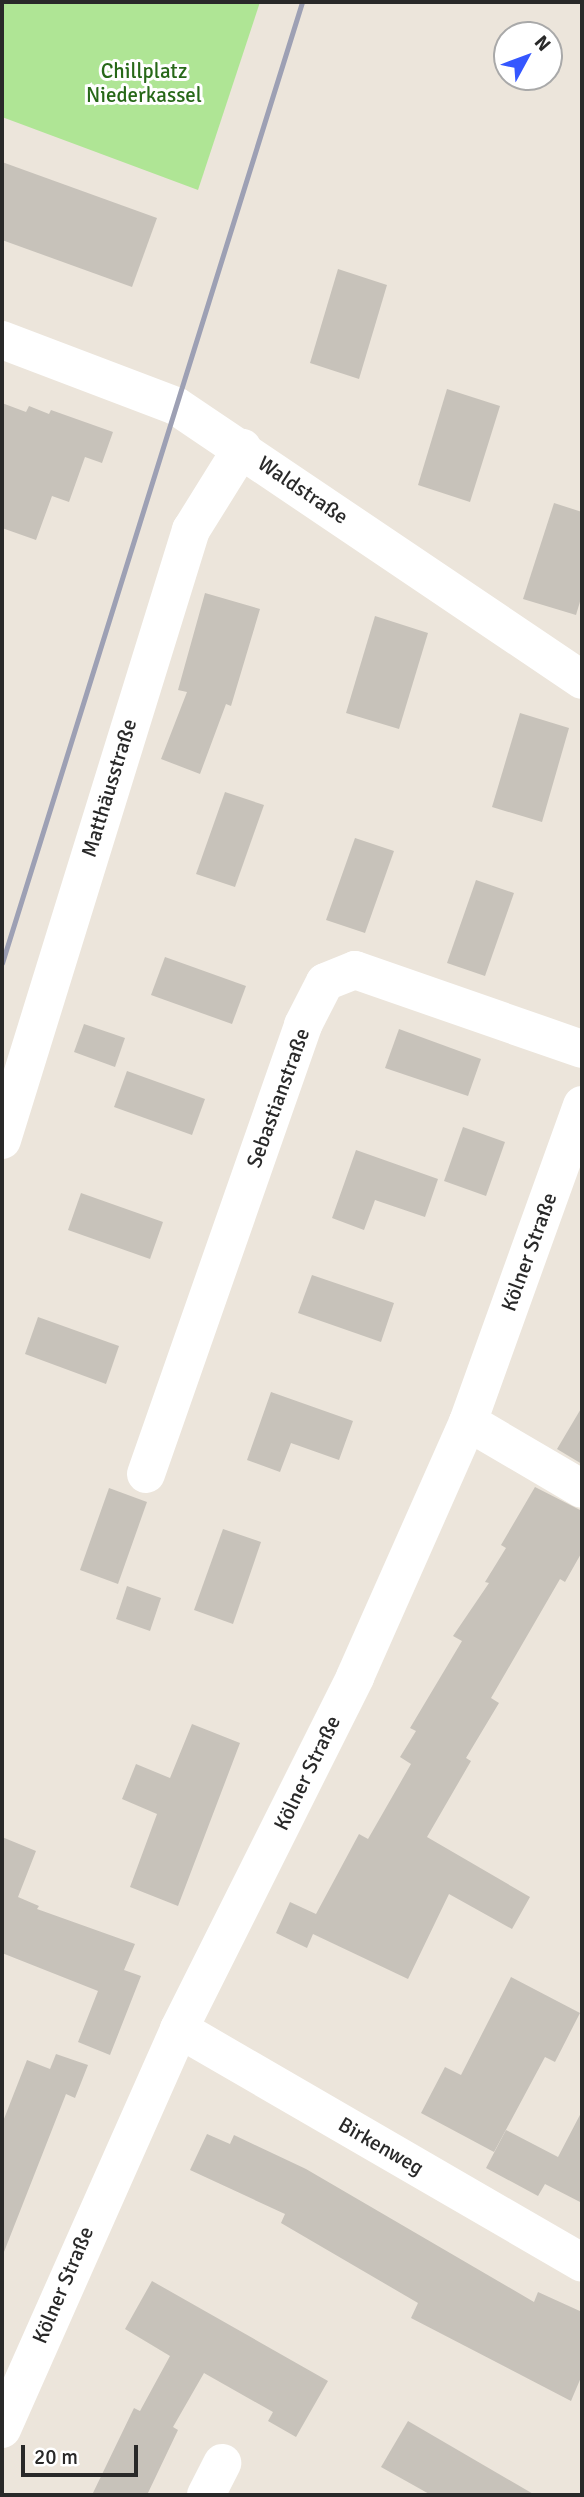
<!DOCTYPE html>
<html>
<head>
<meta charset="utf-8">
<style>
  body { margin:0 }
  #map { position:relative; width:584px; height:2497px; overflow:hidden; background:#ece5db; font-family:Signika,sans-serif }
  div>[style] { position:absolute }
  .green>* { inset:0; background:#afe595 }
  .building>* { inset:0; background:#c7c2ba }
  .minor>* { height:38px; margin:-19px; padding:0 19px; transform-origin:19px; border-radius:19px; background:#fff }
  .rail>* { height:5px; margin:-2.5px; padding:0 2.5px; transform-origin:2.5px; border-radius:2.5px; background:#9da0b4 }
  span { translate:-50% -50%; white-space:nowrap; text-align:center; line-height:1.15; -webkit-text-stroke:6px #fff; paint-order:stroke }
  .park-label { font-size:21px; color:#276818 }
  .street-label { font-size:21px; color:#292929 }
  .frame { position:absolute; inset:0; border:4px solid #292929; pointer-events:none }
  .north { position:absolute; left:493px; top:21px; width:70px; height:70px; box-sizing:border-box; background:#fff; border:2px solid #a9a9a9; border-radius:50%; rotate:49deg; font-size:19px; font-weight:700; line-height:28px; text-align:center; color:#292929 }
  .north::after { content:''; display:block; margin:auto; width:24px; height:32px; background:#3557ff; clip-path:polygon(50% 0,100% 100%,50% 72%,0 100%) }
  .scale { position:absolute; left:21px; top:2445px; width:117px; height:32px; box-sizing:border-box; border:4px solid #292929; border-top:0; padding-left:9px; font-size:21px; line-height:24px; white-space:nowrap; color:#292929; -webkit-text-stroke:5px #fff; paint-order:stroke }
</style>
</head>
<body>
<div id="map">
  <div class="green">
    <div style="clip-path:polygon(2px 2px,260px 2px,198px 190px,2px 117px)"></div>
  </div>
  <div class="building">
    <div style="clip-path:polygon(2px 162px,157px 218px,132px 287px,2px 240px)"></div>
    <div style="clip-path:polygon(338px 269px,387px 285px,359px 379px,310px 363px)"></div>
    <div style="clip-path:polygon(447px 389px,500px 406px,470px 502px,418px 485px)"></div>
    <div style="clip-path:polygon(2px 403px,26px 412px,29px 406px,49px 414px,51px 410px,113px 432px,102px 463px,85px 457px,69px 502px,52px 496px,36px 540px,2px 528px)"></div>
    <div style="clip-path:polygon(554px 503px,582px 512px,582px 595px,576px 615px,523px 599px)"></div>
    <div style="clip-path:polygon(205px 593px,260px 609px,231px 706px,226px 704px,200px 774px,161px 759px,187px 692px,178px 690px)"></div>
    <div style="clip-path:polygon(375px 616px,428px 633px,399px 729px,346px 713px)"></div>
    <div style="clip-path:polygon(520px 713px,569px 728px,542px 822px,492px 807px)"></div>
    <div style="clip-path:polygon(225px 792px,264px 805px,235px 887px,196px 874px)"></div>
    <div style="clip-path:polygon(355px 838px,394px 851px,365px 933px,326px 920px)"></div>
    <div style="clip-path:polygon(476px 880px,514px 893px,485px 976px,447px 963px)"></div>
    <div style="clip-path:polygon(165px 957px,246px 986px,232px 1024px,151px 995px)"></div>
    <div style="clip-path:polygon(84px 1024px,125px 1038px,115px 1067px,74px 1052px)"></div>
    <div style="clip-path:polygon(399px 1029px,481px 1059px,468px 1096px,385px 1068px)"></div>
    <div style="clip-path:polygon(127px 1071px,205px 1099px,192px 1135px,114px 1107px)"></div>
    <div style="clip-path:polygon(463px 1127px,505px 1142px,486px 1196px,444px 1181px)"></div>
    <div style="clip-path:polygon(356px 1150px,438px 1179px,425px 1217px,375px 1200px,364px 1230px,332px 1218px)"></div>
    <div style="clip-path:polygon(81px 1193px,163px 1222px,150px 1259px,68px 1230px)"></div>
    <div style="clip-path:polygon(312px 1275px,394px 1303px,381px 1342px,298px 1313px)"></div>
    <div style="clip-path:polygon(38px 1317px,119px 1346px,106px 1384px,25px 1354px)"></div>
    <div style="clip-path:polygon(271px 1392px,353px 1421px,339px 1460px,291px 1443px,280px 1472px,247px 1460px)"></div>
    <div style="clip-path:polygon(582px 1407px,582px 1464px,557px 1449px)"></div>
    <div style="clip-path:polygon(535px 1487px,582px 1511px,582px 1552px,565px 1582px,560px 1579px,491px 1698px,499px 1703px,466px 1758px,471px 1761px,427px 1837px,530px 1897px,512px 1929px,449px 1894px,408px 1979px,313px 1934px,307px 1948px,276px 1933px,290px 1902px,316px 1914px,359px 1834px,368px 1839px,411px 1764px,400px 1757px,416px 1731px,410px 1728px,462px 1641px,453px 1636px,489px 1583px,485px 1582px,506px 1548px,501px 1545px)"></div>
    <div style="clip-path:polygon(109px 1488px,147px 1502px,118px 1584px,80px 1570px)"></div>
    <div style="clip-path:polygon(223px 1529px,261px 1542px,233px 1624px,194px 1610px)"></div>
    <div style="clip-path:polygon(127px 1586px,161px 1598px,150px 1631px,116px 1619px)"></div>
    <div style="clip-path:polygon(192px 1724px,240px 1743px,178px 1906px,130px 1887px,157px 1814px,122px 1799px,136px 1764px,170px 1778px)"></div>
    <div style="clip-path:polygon(2px 1837px,36px 1851px,18px 1897px,39px 1906px,37px 1909px,135px 1944px,124px 1970px,141px 1976px,110px 2055px,78px 2042px,98px 1991px,2px 1953px)"></div>
    <div style="clip-path:polygon(511px 1977px,580px 2013px,555px 2062px,545px 2057px,494px 2152px,421px 2113px,445px 2067px,461px 2075px)"></div>
    <div style="clip-path:polygon(56px 2054px,88px 2065px,75px 2098px,66px 2094px,2px 2257px,2px 2124px,27px 2060px,50px 2069px)"></div>
    <div style="clip-path:polygon(582px 2111px,582px 2203px,545px 2184px,538px 2196px,486px 2168px,506px 2130px,558px 2157px)"></div>
    <div style="clip-path:polygon(207px 2134px,230px 2144px,234px 2135px,306px 2169px,534px 2302px,538px 2292px,582px 2312px,582px 2375px,571px 2401px,411px 2318px,418px 2303px,281px 2223px,285px 2214px,190px 2170px)"></div>
    <div style="clip-path:polygon(152px 2281px,328px 2381px,296px 2437px,268px 2421px,273px 2412px,204px 2373px,173px 2427px,178px 2430px,147px 2495px,92px 2495px,134px 2408px,140px 2411px,170px 2356px,125px 2329px)"></div>
    <div style="clip-path:polygon(408px 2421px,535px 2495px,431px 2495px,381px 2467px)"></div>
  </div>
  <div class="minor">
    <div style="left:2px;top:340px;width:186px;rotate:20.8deg"></div>
    <div style="left:176px;top:406px;width:490px;rotate:34deg"></div>
    <div style="left:2px;top:1140px;width:639px;rotate:-72.79deg"></div>
    <div style="left:191px;top:530px;width:97px;rotate:-58.1deg"></div>
    <div style="left:468px;top:1422px;width:132px;rotate:30.4deg"></div>
    <div style="left:146px;top:1474px;width:476px;rotate:-70.7deg"></div>
    <div style="left:303px;top:1025px;width:48px;rotate:-62.9deg"></div>
    <div style="left:325px;top:982px;width:32px;rotate:-22deg"></div>
    <div style="left:355px;top:970px;width:240px;rotate:19.2deg"></div>
    <div style="left:179px;top:2029px;width:466px;rotate:30.1deg"></div>
    <div style="left:2px;top:2429px;width:437px;rotate:-66.1deg"></div>
    <div style="left:179px;top:2029px;width:394px;rotate:-63.4deg"></div>
    <div style="left:355px;top:1677px;width:279px;rotate:-66.1deg"></div>
    <div style="left:468px;top:1422px;width:337px;rotate:-70.2deg"></div>
    <div style="left:206px;top:2495px;width:36px;rotate:-63deg"></div>
  </div>
  <div class="rail">
    <div style="left:2px;top:963px;width:1007px;rotate:-72.66deg"></div>
  </div>
  <div class="park-label">
    <span style="left:144px;top:83px">Chillplatz<br>Niederkassel</span>
  </div>
  <div class="street-label">
    <span style="left:303px;top:490px;rotate:34deg">Waldstraße</span>
    <span style="left:109px;top:788px;rotate:-73deg">Matthäusstraße</span>
    <span style="left:278px;top:1098px;rotate:-70deg">Sebastianstraße</span>
    <span style="left:529px;top:1252px;rotate:-70deg">Kölner Straße</span>
    <span style="left:307px;top:1773px;rotate:-64deg">Kölner Straße</span>
    <span style="left:381px;top:2146px;rotate:30deg">Birkenweg</span>
    <span style="left:63px;top:2285px;rotate:-67deg">Kölner Straße</span>
  </div>
  <div class="frame"></div>
  <div class="north">N</div>
  <div class="scale">20 m</div>
</div>
</body>
</html>
